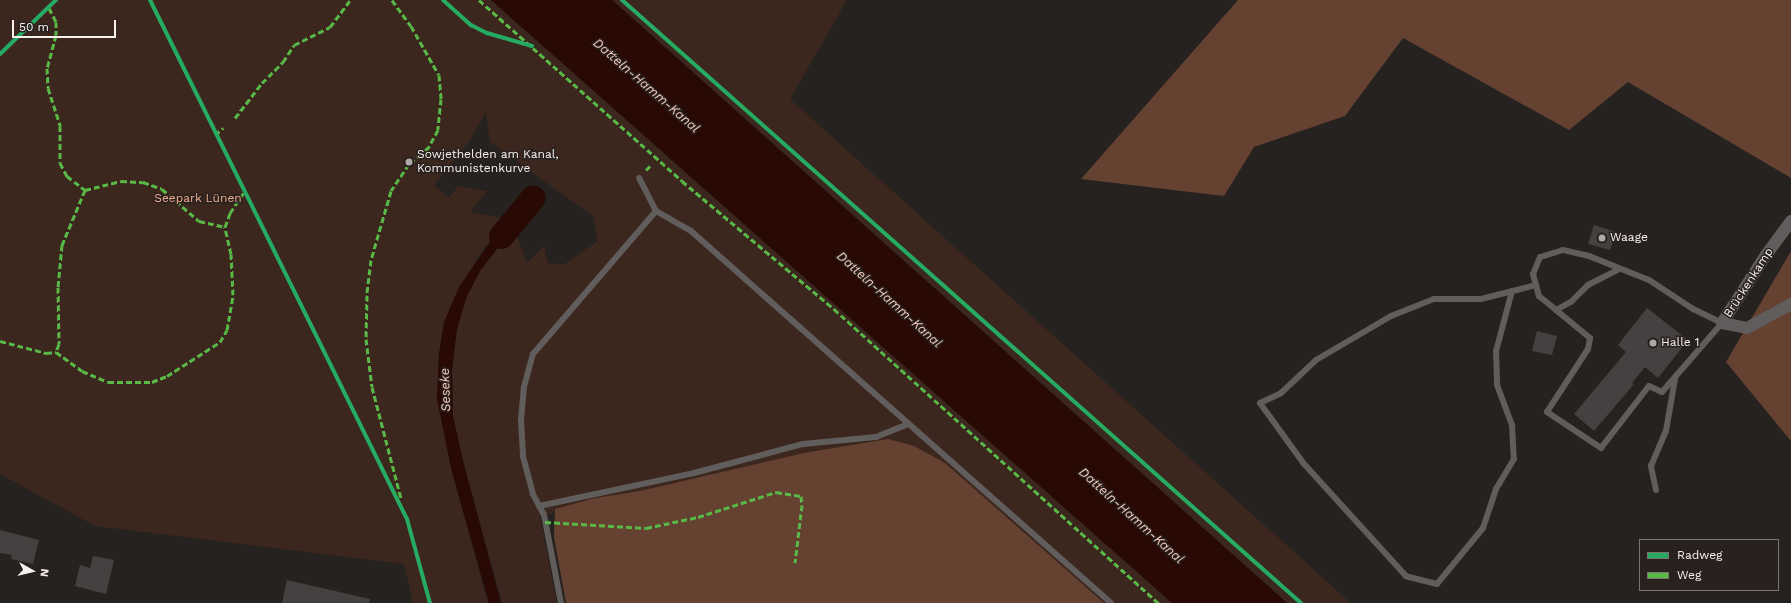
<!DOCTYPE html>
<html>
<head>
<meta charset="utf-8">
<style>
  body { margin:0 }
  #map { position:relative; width:1791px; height:603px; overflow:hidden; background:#262220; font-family:"Work Sans",sans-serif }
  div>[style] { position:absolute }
  .green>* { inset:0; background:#3c271e }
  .forest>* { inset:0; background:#654132 }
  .water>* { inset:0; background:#290903 }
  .river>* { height:25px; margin:-12.5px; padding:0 12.5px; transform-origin:12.5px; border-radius:12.5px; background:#290903 }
  .building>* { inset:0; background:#444140 }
  .service>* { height:6px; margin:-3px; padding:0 3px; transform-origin:3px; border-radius:3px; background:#605d5c }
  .minor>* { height:12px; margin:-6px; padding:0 6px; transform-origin:6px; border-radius:6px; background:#605d5c }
  .quiet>* { height:3px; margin-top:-1.5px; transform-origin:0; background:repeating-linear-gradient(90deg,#58b947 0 6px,transparent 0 9px) }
  .cycleway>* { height:4px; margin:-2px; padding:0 2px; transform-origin:2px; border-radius:2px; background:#26ab63 }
  .dots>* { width:11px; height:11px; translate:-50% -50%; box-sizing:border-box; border:2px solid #28211e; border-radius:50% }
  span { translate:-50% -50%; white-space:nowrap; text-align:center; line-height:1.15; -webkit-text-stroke:3px #28211e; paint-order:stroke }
  .poi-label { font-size:12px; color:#f7f2f0 }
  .left { translate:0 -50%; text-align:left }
  .park-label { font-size:12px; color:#f2ac8e }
  .street-label { font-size:12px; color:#f7f2f0 }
  .water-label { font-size:13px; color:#f6cab8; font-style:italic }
  .legend { position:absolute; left:1639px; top:539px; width:140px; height:52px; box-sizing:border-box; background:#28211e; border:1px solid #7b7572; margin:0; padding:5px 7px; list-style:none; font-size:12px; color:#f7f2f0 }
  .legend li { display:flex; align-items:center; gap:8px; height:20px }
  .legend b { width:20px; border:1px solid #7b7572 }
  .north { position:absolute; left:12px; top:551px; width:40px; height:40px; -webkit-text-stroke:3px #28211e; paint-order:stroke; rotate:98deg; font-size:11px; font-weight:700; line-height:16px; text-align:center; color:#f7f2f0 }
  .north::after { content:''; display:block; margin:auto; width:14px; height:18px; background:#f7f2f0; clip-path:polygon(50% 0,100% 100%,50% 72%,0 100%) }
  .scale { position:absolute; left:12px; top:20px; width:104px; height:18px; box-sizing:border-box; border:2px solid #f7f2f0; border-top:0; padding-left:5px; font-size:12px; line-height:14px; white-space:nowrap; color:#f7f2f0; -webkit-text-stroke:3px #28211e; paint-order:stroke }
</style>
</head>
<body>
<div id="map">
  <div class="green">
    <div style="clip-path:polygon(0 0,491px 0,1172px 603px,1104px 603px,1088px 588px,640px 491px,595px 498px,555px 509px,553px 514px,540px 516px,557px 603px,502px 603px,463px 461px,453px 416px,452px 370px,457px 329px,466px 298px,480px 271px,514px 228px,527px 263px,544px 246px,548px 263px,563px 265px,598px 241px,593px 216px,490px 142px,486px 112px,470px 140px,434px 185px,449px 198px,458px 186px,487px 191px,470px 212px,506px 219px,477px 258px,444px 322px,439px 354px,437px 399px,452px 472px,488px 603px,413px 603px,404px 564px,95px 526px,0 474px)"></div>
    <div style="clip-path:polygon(612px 0,847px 0,790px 99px,1351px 603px,1287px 603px)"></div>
  </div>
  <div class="forest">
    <div style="clip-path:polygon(1238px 0,1791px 0,1791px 178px,1628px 82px,1569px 130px,1403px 38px,1345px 116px,1254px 147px,1224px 196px,1081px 179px)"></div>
    <div style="clip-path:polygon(1791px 251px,1791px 441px,1726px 362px)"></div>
    <div style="clip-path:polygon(888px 439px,914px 446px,945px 463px,1104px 603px,566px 603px,554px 537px,555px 509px,595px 498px,640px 491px,804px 453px)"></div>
  </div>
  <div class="water">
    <div style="clip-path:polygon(491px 0,612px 0,1287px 603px,1172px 603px)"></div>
    <div style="clip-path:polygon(520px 207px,525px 212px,480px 271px,466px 298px,457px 329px,452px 370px,453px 416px,463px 461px,501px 603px,489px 603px,452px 472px,437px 399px,439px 354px,444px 322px,459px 287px,506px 219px,511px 218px)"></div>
  </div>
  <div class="river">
    <div style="left:501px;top:236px;width:50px;rotate:-50.6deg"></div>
  </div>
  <div class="building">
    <div style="clip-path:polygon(1594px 225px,1616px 232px,1610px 250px,1588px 244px)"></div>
    <div style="clip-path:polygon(1647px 308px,1688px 340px,1658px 378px,1645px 367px,1632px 383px,1634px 384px,1594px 431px,1574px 414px,1626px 352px,1618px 345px)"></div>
    <div style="clip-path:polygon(1537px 331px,1557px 336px,1552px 355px,1532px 351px)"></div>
    <div style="clip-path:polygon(0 530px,39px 540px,33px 564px,11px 559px,12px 555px,0 553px)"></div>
    <div style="clip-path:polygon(93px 556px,114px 560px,106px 594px,75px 586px,80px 565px,90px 568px)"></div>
    <div style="clip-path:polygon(287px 580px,370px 599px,369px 603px,282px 603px)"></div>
  </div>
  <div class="service">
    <div style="left:656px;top:211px;width:40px;rotate:29.7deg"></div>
    <div style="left:691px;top:231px;width:561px;rotate:41.53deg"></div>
    <div style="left:1512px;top:291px;width:62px;rotate:104.9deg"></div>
    <div style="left:1496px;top:351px;width:34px;rotate:88deg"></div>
    <div style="left:1497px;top:385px;width:43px;rotate:69.4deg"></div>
    <div style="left:1512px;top:425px;width:34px;rotate:87deg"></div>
    <div style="left:1514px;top:459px;width:35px;rotate:121deg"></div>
    <div style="left:1496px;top:489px;width:41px;rotate:108.4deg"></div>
    <div style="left:1483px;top:528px;width:72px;rotate:129.4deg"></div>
    <div style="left:1437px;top:584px;width:32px;rotate:-166deg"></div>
    <div style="left:1406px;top:576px;width:151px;rotate:-132.3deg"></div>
    <div style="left:1304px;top:464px;width:75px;rotate:-125.8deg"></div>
    <div style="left:1260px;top:403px;width:23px;rotate:-25deg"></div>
    <div style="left:1281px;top:393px;width:48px;rotate:-43.3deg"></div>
    <div style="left:1316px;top:360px;width:87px;rotate:-30.4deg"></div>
    <div style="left:1391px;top:316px;width:46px;rotate:-21.6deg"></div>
    <div style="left:1434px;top:299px;width:47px"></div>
    <div style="left:1481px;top:299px;width:57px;rotate:-14.3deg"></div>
    <div style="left:1556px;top:310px;width:44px;rotate:39.5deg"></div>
    <div style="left:1590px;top:338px;width:11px;rotate:100deg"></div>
    <div style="left:1588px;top:349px;width:75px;rotate:123.1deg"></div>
    <div style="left:1547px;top:412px;width:65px;rotate:33.7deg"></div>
    <div style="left:1601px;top:448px;width:78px;rotate:-52.3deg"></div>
    <div style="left:1649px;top:386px;width:14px;rotate:25deg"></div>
    <div style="left:1662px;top:392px;width:91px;rotate:-49deg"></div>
    <div style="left:1722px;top:323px;width:32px;rotate:-154deg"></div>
    <div style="left:1693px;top:309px;width:53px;rotate:-146.6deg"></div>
    <div style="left:1649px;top:280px;width:65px;rotate:-158.2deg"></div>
    <div style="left:1589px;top:256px;width:27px;rotate:-167deg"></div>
    <div style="left:1563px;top:250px;width:24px;rotate:163deg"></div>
    <div style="left:1540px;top:257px;width:18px;rotate:112deg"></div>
    <div style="left:1533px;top:274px;width:23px;rotate:75deg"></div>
    <div style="left:1539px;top:296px;width:22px;rotate:39deg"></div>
    <div style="left:1556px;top:310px;width:18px;rotate:-29deg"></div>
    <div style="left:1572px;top:301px;width:23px;rotate:-45deg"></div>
    <div style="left:1588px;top:285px;width:35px;rotate:-27deg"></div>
    <div style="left:1656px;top:490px;width:25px;rotate:-102deg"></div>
    <div style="left:1651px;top:466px;width:38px;rotate:-67deg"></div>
    <div style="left:1666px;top:431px;width:53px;rotate:-80.2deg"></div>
    <div style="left:539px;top:506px;width:158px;rotate:-12deg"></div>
    <div style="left:694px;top:473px;width:113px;rotate:-14.9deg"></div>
    <div style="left:803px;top:444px;width:73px;rotate:-5.5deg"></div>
    <div style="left:876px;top:437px;width:35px;rotate:-22deg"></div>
    <div style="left:561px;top:603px;width:90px;rotate:-100.9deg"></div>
    <div style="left:544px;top:515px;width:24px;rotate:-118deg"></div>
    <div style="left:533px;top:494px;width:39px;rotate:-105deg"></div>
    <div style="left:523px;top:456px;width:36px;rotate:-93deg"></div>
    <div style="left:521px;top:420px;width:33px;rotate:-85deg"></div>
    <div style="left:524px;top:387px;width:34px;rotate:-75deg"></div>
    <div style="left:533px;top:354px;width:189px;rotate:-49.3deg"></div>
    <div style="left:656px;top:211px;width:37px;rotate:-117deg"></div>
  </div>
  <div class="minor">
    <div style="left:1791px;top:221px;width:42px;rotate:126.3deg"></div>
    <div style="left:1766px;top:255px;width:81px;rotate:122.9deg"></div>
    <div style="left:1722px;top:323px;width:25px;rotate:11deg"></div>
    <div style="left:1747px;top:328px;width:50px;rotate:-28.6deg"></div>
  </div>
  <div class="quiet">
    <div style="left:392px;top:0;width:32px;rotate:54deg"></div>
    <div style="left:411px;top:26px;width:56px;rotate:60.3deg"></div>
    <div style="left:439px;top:75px;width:24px;rotate:85deg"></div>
    <div style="left:441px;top:99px;width:31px;rotate:96deg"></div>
    <div style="left:438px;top:130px;width:21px;rotate:119deg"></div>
    <div style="left:428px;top:148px;width:25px;rotate:140deg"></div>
    <div style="left:409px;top:164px;width:32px;rotate:124deg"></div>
    <div style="left:391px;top:191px;width:72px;rotate:106.2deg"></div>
    <div style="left:371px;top:260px;width:35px;rotate:97deg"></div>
    <div style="left:367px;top:295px;width:44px;rotate:91.3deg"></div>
    <div style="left:366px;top:339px;width:48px;rotate:82.9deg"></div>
    <div style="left:372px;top:387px;width:115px;rotate:75.4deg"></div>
    <div style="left:479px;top:0;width:272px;rotate:41.7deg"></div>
    <div style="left:682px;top:181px;width:199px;rotate:40.1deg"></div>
    <div style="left:834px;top:309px;width:438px;rotate:42.2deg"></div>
    <div style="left:49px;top:8px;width:16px;rotate:63deg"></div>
    <div style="left:56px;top:22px;width:13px;rotate:90deg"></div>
    <div style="left:56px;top:35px;width:34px;rotate:105deg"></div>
    <div style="left:47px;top:68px;width:20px;rotate:87deg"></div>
    <div style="left:48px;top:88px;width:40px;rotate:72deg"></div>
    <div style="left:60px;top:126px;width:37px;rotate:90deg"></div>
    <div style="left:60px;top:163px;width:15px;rotate:62deg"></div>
    <div style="left:67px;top:176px;width:23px;rotate:38deg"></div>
    <div style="left:85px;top:190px;width:60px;rotate:112.7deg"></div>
    <div style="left:62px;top:245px;width:42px;rotate:95.4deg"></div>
    <div style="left:58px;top:287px;width:57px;rotate:89deg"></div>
    <div style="left:59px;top:344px;width:9px;rotate:111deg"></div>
    <div style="left:235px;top:118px;width:44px;rotate:-52.4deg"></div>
    <div style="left:262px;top:83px;width:30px;rotate:-45deg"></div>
    <div style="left:283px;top:62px;width:20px;rotate:-57deg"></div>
    <div style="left:294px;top:45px;width:40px;rotate:-26.6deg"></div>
    <div style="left:330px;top:27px;width:34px;rotate:-53deg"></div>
    <div style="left:215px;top:135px;width:11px;rotate:-41deg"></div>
    <div style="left:646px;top:170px;width:7px;rotate:-45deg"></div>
    <div style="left:85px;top:190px;width:37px;rotate:-14deg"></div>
    <div style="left:121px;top:181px;width:22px;rotate:3deg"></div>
    <div style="left:143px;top:182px;width:20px;rotate:20deg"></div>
    <div style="left:162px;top:189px;width:49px;rotate:40.9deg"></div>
    <div style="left:199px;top:221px;width:27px;rotate:13deg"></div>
    <div style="left:0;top:341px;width:48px;rotate:14.6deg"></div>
    <div style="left:46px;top:353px;width:10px;rotate:-6deg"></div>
    <div style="left:56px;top:352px;width:32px;rotate:36deg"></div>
    <div style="left:82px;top:371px;width:28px;rotate:23deg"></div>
    <div style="left:108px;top:382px;width:44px"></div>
    <div style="left:152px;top:382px;width:16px;rotate:-22deg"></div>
    <div style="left:167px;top:376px;width:63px;rotate:-32.7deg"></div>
    <div style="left:220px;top:342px;width:14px;rotate:-60deg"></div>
    <div style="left:227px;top:330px;width:36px;rotate:-80deg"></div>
    <div style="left:233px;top:295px;width:41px;rotate:-92.8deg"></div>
    <div style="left:231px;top:254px;width:28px;rotate:-103deg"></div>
    <div style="left:225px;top:227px;width:15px;rotate:-70deg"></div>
    <div style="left:230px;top:213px;width:25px;rotate:-56deg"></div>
    <div style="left:545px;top:522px;width:101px;rotate:3.4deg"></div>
    <div style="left:646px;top:528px;width:53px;rotate:-11.9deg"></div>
    <div style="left:698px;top:517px;width:82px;rotate:-17.8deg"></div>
    <div style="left:776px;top:492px;width:25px;rotate:9deg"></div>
    <div style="left:801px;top:496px;width:9px;rotate:84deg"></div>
    <div style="left:802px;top:505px;width:58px;rotate:96.9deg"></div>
  </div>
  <div class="cycleway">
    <div style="left:150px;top:0;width:579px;rotate:63.66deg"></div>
    <div style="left:407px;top:519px;width:87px;rotate:74.7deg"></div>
    <div style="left:443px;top:0;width:38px;rotate:42deg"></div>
    <div style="left:471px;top:25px;width:18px;rotate:27deg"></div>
    <div style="left:487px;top:33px;width:47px;rotate:16.1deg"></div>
    <div style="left:622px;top:0;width:908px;rotate:41.61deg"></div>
    <div style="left:0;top:54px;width:78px;rotate:-44deg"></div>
  </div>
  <div class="dots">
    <div style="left:409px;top:162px;background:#aea9a7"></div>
    <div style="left:1602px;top:238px;background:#aea9a7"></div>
    <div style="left:1653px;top:343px;background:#aea9a7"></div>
  </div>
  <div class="poi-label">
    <span class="left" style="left:417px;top:162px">Sowjethelden am Kanal,<br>Kommunistenkurve</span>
    <span class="left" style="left:1610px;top:238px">Waage</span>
    <span class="left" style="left:1661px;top:343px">Halle 1</span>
  </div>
  <div class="park-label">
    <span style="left:198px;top:199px">Seepark Lünen</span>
  </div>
  <div class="street-label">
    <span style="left:1749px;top:283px;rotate:-57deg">Brückenkamp</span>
  </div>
  <div class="water-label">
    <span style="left:646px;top:86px;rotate:41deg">Datteln-Hamm-Kanal</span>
    <span style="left:889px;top:300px;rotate:42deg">Datteln-Hamm-Kanal</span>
    <span style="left:446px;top:390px;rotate:-92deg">Seseke</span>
    <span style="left:1131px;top:516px;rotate:42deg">Datteln-Hamm-Kanal</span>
  </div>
  <ul class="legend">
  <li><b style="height:5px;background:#26ab63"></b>Radweg</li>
  <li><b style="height:5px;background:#58b947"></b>Weg</li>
  </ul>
  <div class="north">N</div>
  <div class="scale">50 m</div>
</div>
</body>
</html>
